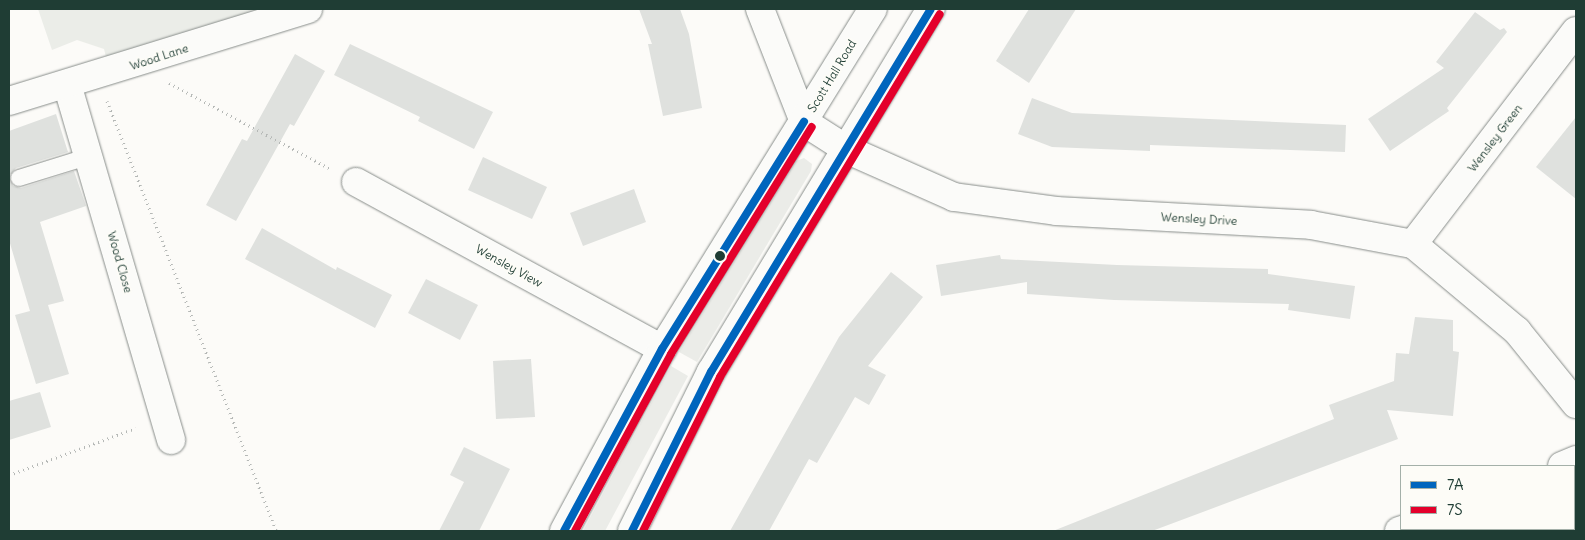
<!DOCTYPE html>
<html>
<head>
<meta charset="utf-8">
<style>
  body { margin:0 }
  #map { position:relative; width:1585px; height:540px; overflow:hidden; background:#fcfbf8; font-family:Delius,sans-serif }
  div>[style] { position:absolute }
  .built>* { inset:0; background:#ebede8 }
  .green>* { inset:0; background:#ebece8 }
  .building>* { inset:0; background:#dfe1de }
  .path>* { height:3px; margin-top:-1.5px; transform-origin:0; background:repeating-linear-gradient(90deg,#b5b8b6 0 1px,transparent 0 5px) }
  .roads { filter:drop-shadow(0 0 1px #888d8a) drop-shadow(0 0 1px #888d8a) }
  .service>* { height:16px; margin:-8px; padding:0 8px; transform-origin:8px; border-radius:8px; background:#fbfbf9 }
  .minor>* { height:28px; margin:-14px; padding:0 14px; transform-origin:14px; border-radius:14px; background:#fbfbf9 }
  .tertiary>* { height:28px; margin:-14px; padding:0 14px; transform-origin:14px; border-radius:14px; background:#fbfbf9 }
  .trunk>* { height:28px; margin:-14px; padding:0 14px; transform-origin:14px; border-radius:14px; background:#fbfbf9 }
  .bus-1>* { height:8px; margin:-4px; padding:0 4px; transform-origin:4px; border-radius:4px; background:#0065bd }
  .bus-2>* { height:8px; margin:-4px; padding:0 4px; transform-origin:4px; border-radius:4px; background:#e4002b }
  .dots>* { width:14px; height:14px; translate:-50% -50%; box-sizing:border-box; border:2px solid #fdfcf7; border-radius:50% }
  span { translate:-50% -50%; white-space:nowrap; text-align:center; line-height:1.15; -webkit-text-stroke:4px #fdfcf7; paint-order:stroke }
  .street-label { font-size:12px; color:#1f3d34 }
  .frame { position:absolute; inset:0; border:10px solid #1f3d34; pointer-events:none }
  .legend { position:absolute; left:1400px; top:465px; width:175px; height:65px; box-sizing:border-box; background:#fdfcf7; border:1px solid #a4b0a9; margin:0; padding:6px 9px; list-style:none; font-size:15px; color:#1f3d34 }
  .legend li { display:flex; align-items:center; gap:10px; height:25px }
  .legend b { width:25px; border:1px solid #a4b0a9 }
</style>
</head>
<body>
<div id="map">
  <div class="built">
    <div style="clip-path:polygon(38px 9px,263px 9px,106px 57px,104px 49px,77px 40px,52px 50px)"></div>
  </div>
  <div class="green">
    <div style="clip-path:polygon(804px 158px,812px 164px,811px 171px,697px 362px,679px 352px,796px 161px)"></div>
    <div style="clip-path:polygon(671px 366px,688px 376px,605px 531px,583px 531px)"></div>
  </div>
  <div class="building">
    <div style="clip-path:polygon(639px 9px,680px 9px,689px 34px,702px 108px,663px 116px,648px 44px,652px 44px)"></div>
    <div style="clip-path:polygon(1029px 9px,1076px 9px,1029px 83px,996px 61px)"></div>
    <div style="clip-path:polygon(1475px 12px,1500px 30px,1504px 28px,1507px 32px,1447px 108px,1449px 111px,1390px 151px,1368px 119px,1444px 68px,1436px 62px)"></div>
    <div style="clip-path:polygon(350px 44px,493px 112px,474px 149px,418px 121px,420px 117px,334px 75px)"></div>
    <div style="clip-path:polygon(295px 54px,325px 71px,294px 126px,290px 124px,236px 221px,206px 205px,242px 139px,247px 141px)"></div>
    <div style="clip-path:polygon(1032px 98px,1072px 113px,1346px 125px,1345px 152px,1150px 145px,1150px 151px,1052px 147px,1018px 134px)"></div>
    <div style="clip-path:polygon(56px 114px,68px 152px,16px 168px,9px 176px,13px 186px,21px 188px,74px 171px,86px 206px,40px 222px,64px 301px,48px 305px,69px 374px,36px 384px,15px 315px,30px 311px,9px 240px,9px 131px)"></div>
    <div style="clip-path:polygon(1576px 117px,1576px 199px,1536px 167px)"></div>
    <div style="clip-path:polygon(483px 157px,547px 187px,532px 219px,468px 190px)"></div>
    <div style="clip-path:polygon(634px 189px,646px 222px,583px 246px,570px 213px)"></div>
    <div style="clip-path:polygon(262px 228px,336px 270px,337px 267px,392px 295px,375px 328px,245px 259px)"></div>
    <div style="clip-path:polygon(1000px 255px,1001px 259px,1117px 265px,1268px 269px,1268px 274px,1355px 286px,1350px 319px,1288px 310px,1289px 304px,1114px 300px,1027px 294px,1027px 282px,941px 296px,936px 265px)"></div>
    <div style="clip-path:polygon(891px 272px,923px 297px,868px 366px,886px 375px,869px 405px,855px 397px,817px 463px,809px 459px,769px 531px,730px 531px,839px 337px)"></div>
    <div style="clip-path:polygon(426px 279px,478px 305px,460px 340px,408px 313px)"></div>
    <div style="clip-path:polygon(1415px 317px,1453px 320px,1453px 351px,1459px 352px,1453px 416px,1387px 410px,1398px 439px,1152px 531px,1053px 531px,1334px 419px,1329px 405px,1394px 381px,1396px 353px,1409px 354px)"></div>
    <div style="clip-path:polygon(531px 359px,535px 417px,496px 419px,493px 361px)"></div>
    <div style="clip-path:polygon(40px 392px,51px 427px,9px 440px,9px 401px)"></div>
    <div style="clip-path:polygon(464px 447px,510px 469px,479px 531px,439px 531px,464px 482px,450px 475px)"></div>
  </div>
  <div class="path">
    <div style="left:169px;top:83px;width:183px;rotate:28deg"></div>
    <div style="left:107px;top:101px;width:462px;rotate:68.5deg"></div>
    <div style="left:9px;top:475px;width:135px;rotate:-20.3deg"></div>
  </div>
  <div class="roads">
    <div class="service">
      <div style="left:19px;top:178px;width:74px;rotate:-17.2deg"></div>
    </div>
    <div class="minor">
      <div style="left:760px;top:9px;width:121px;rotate:68.7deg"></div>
      <div style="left:804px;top:122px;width:52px;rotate:32.5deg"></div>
      <div style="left:848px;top:150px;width:116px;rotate:23.9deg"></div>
      <div style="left:954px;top:197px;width:103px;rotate:7.8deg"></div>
      <div style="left:1056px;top:211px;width:255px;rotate:3.1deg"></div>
      <div style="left:1311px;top:225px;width:104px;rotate:10.6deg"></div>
      <div style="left:1413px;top:244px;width:136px;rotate:39.9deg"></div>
      <div style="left:1517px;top:331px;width:94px;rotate:51.1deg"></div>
      <div style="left:67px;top:84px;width:371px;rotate:73.7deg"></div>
      <div style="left:9px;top:101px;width:313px;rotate:-17.1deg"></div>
      <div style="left:356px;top:182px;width:349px;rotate:28.6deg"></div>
      <div style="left:1413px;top:244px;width:268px;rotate:-52.6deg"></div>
    </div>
    <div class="tertiary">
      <div style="left:1562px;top:466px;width:15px;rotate:-23deg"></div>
      <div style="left:1399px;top:531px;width:6px;rotate:-18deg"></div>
    </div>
    <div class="trunk">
      <div style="left:564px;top:531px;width:207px;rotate:-61.7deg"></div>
      <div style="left:662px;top:349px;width:400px;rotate:-58.2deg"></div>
      <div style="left:632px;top:531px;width:178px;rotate:-63.6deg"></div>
      <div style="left:711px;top:372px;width:424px;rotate:-58.8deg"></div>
    </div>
  </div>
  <div class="bus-1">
    <div style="left:564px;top:531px;width:207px;rotate:-61.7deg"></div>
    <div style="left:662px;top:349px;width:268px;rotate:-58deg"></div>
    <div style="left:632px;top:531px;width:178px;rotate:-63.6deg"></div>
    <div style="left:711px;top:372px;width:424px;rotate:-58.8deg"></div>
  </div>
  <div class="bus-2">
    <div style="left:575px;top:531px;width:201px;rotate:-61.5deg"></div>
    <div style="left:671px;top:354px;width:267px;rotate:-58.2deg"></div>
    <div style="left:643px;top:531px;width:172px;rotate:-63.4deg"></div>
    <div style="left:720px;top:377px;width:424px;rotate:-58.8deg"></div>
  </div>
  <div class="dots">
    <div style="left:720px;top:256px;background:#1f3d34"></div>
  </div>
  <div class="street-label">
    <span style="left:159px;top:57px;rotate:-18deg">Wood Lane</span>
    <span style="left:832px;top:76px;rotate:-59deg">Scott Hall Road</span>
    <span style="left:1495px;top:138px;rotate:-53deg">Wensley Green</span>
    <span style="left:1199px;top:219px;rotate:3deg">Wensley Drive</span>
    <span style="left:120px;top:262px;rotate:74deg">Wood Close</span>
    <span style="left:509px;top:266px;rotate:29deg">Wensley View</span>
  </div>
  <div class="frame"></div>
  <ul class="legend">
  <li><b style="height:6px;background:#0065bd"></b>7A</li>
  <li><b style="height:6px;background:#e4002b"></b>7S</li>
  </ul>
</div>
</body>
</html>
